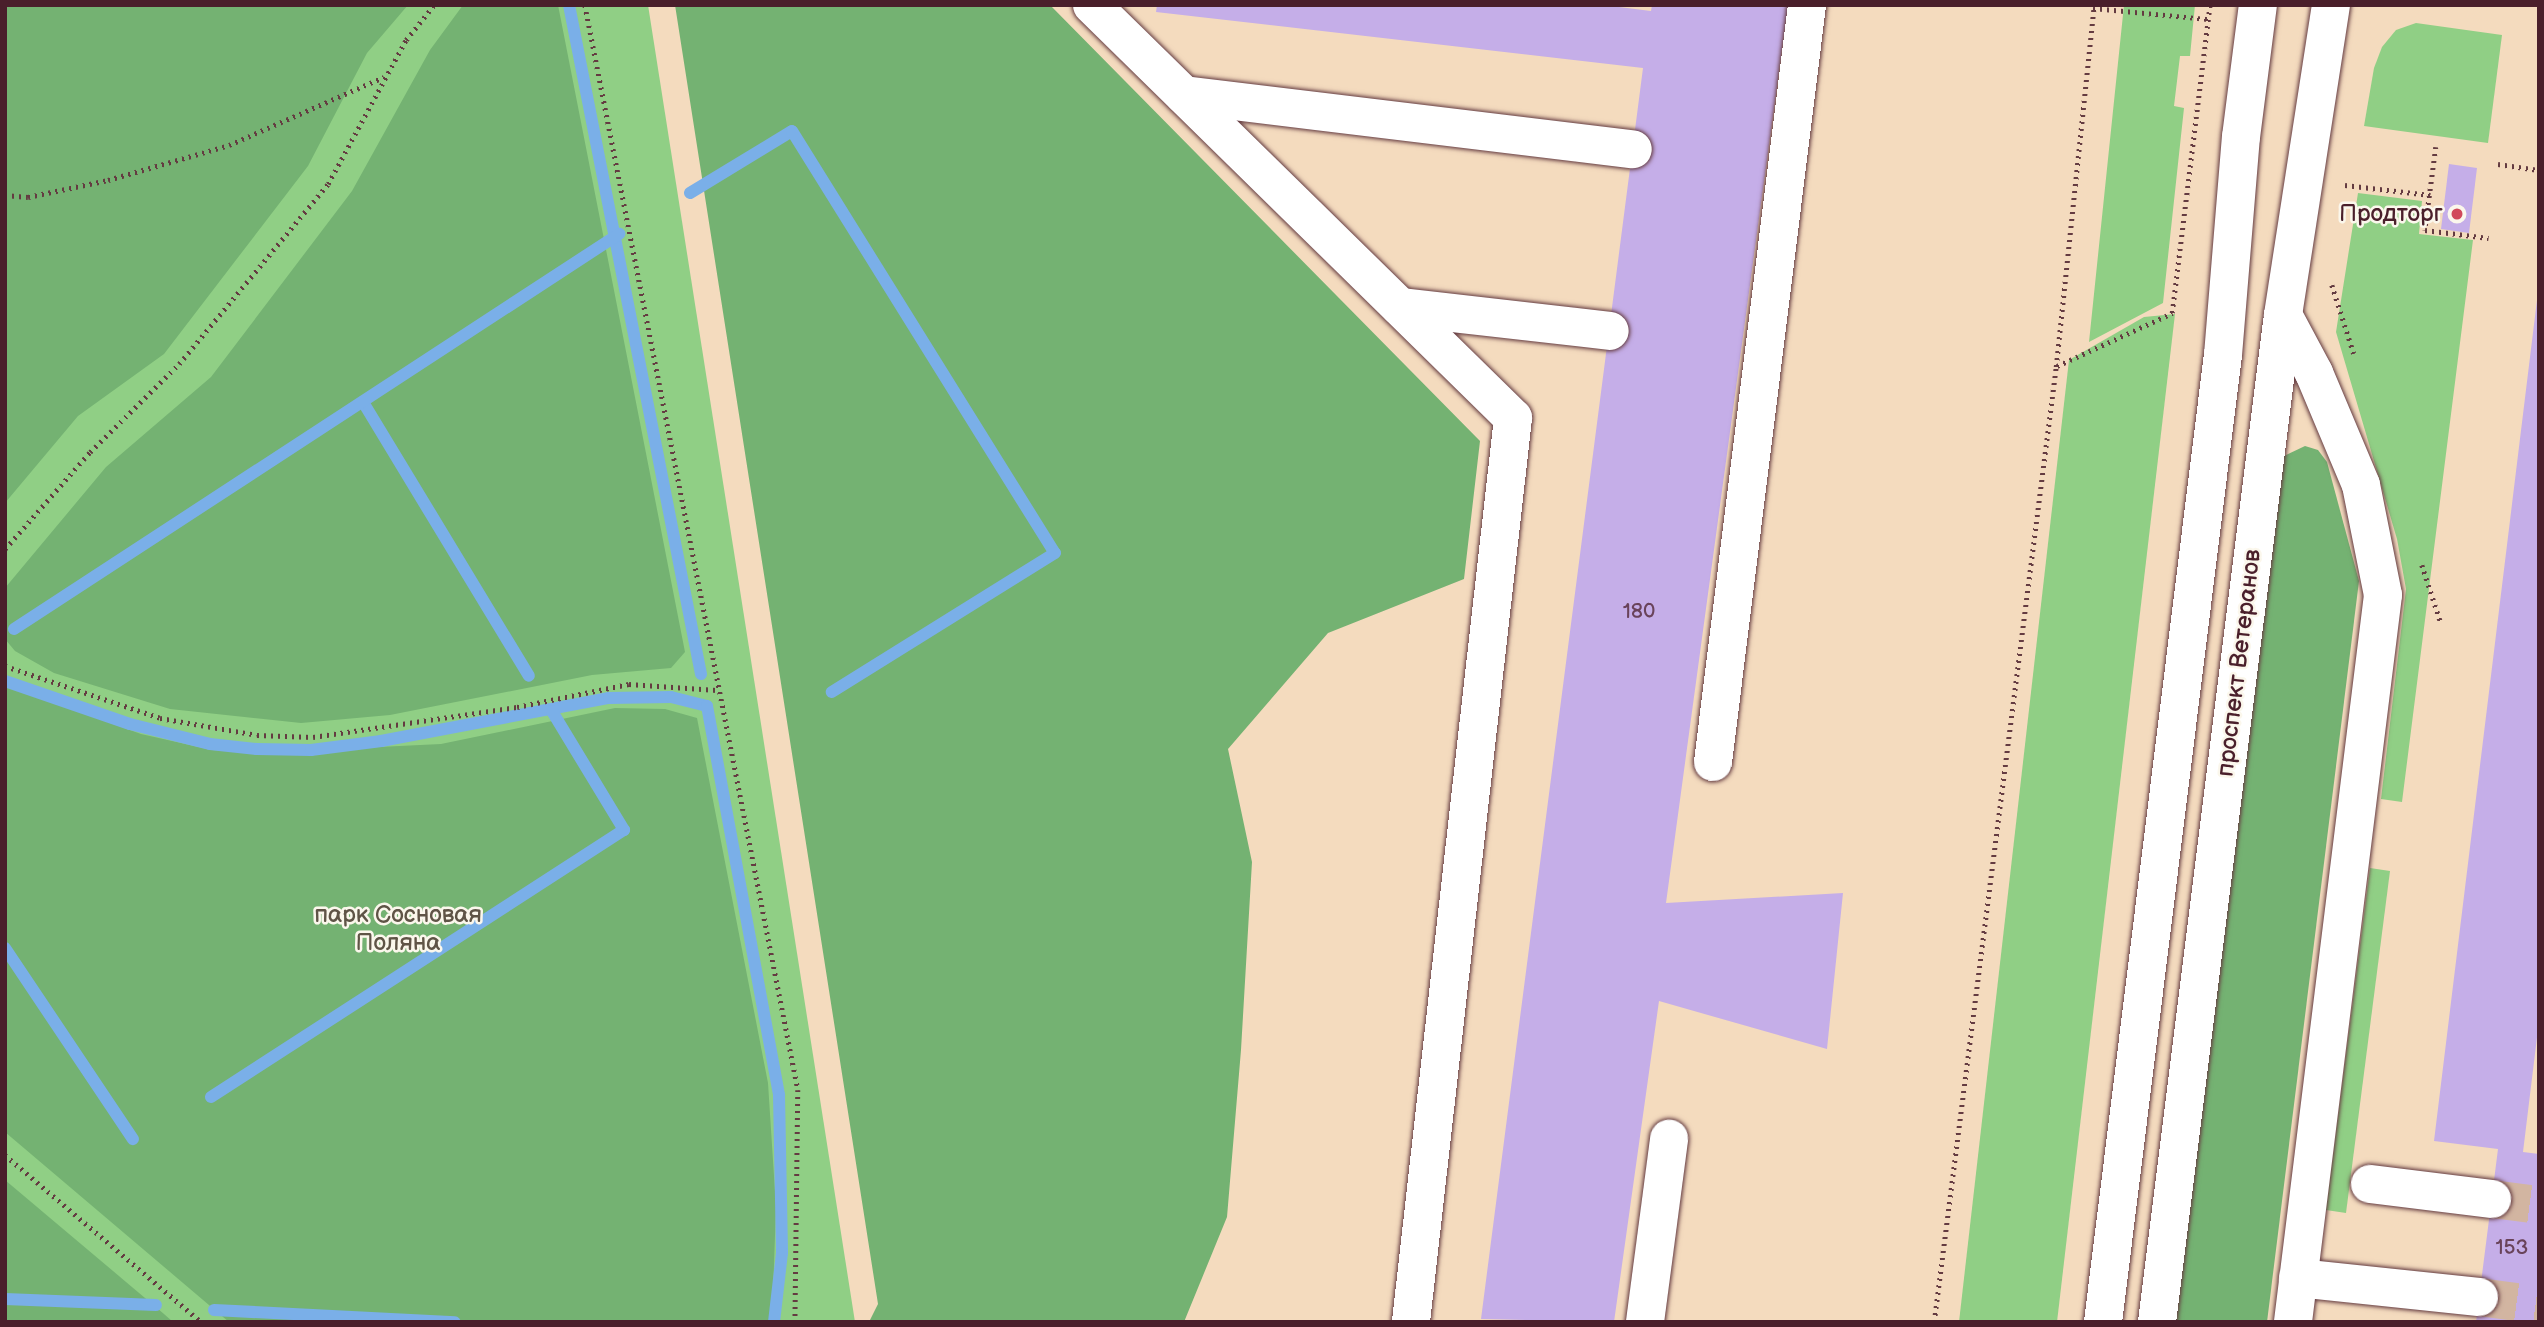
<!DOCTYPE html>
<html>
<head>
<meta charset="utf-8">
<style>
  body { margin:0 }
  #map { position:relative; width:2544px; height:1327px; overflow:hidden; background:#f4dbbe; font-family:"Balsamiq Sans",sans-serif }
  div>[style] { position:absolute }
  .green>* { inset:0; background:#90cf85 }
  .forest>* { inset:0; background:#74b272 }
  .stream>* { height:12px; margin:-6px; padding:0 6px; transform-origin:6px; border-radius:6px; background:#7aafe8 }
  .building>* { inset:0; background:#c5aee8 }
  .minor-tunnel>* { height:38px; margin-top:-19px; transform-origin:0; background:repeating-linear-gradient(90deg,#d2b5a1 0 38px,transparent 0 57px) }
  .path>* { height:4.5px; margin-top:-2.25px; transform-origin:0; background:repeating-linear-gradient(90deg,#643b41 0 2px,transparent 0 7px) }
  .roads { filter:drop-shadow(0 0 2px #643b41) drop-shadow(0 0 2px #643b41) }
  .minor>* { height:38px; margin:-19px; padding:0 19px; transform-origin:19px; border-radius:19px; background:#fff }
  .major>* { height:38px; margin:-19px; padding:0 19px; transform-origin:19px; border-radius:19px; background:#fff }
  .dots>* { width:19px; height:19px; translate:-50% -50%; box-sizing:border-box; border:4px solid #fbf7ec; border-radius:50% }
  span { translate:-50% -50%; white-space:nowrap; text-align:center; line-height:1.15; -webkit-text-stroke:5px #fbf7ec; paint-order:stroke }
  .number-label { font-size:21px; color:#69435a }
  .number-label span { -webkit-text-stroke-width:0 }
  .poi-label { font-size:24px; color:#4a1f2b }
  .right { translate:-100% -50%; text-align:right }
  .street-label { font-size:24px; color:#4a1f2b }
  .park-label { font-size:24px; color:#5f5446 }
  .frame { position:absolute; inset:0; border:7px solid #4a1f2b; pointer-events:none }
</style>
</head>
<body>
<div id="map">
  <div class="green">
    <div style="clip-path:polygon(5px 5px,648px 5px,855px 1322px,5px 1322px)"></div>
    <div style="clip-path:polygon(2124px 5px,2195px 5px,2190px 56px,2180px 56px,2174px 106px,2184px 108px,2163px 303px,2089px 342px)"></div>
    <div style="clip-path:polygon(2416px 23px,2502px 35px,2488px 143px,2364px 126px,2374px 68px,2382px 47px,2396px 30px)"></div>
    <div style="clip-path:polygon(2358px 193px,2422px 201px,2419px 234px,2473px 240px,2402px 802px,2381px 799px,2406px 589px,2397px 539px,2336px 332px)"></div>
    <div style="clip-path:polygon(2175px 314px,2057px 1322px,1959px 1322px,2069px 360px,2144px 317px)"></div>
    <div style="clip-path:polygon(2370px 868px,2390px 871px,2346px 1213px,2326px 1210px)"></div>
  </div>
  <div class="forest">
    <div style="clip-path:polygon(5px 5px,408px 5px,367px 53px,308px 166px,164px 354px,78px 416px,5px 503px)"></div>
    <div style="clip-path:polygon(463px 5px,558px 5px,685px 652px,671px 668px,592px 675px,390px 715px,301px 723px,170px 709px,54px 673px,15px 651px,5px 639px,5px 588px,106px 467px,211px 377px,352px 191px,430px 50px)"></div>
    <div style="clip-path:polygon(675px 5px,1050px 5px,1480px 441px,1464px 579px,1328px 633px,1228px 749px,1252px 862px,1241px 1050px,1227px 1217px,1184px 1322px,869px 1322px,878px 1304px)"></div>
    <div style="clip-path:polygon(2305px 446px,2318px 450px,2327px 462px,2359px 581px,2267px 1322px,2175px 1322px,2284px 456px)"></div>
    <div style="clip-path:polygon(5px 685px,141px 734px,212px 750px,253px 753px,441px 744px,615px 708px,665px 709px,697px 718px,768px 1083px,776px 1207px,772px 1322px,229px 1322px,5px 1132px)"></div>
    <div style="clip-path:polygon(5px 1180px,164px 1314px,173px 1322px,5px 1322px)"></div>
  </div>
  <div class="stream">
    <div style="left:569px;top:5px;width:682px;rotate:78.84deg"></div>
    <div style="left:690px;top:193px;width:119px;rotate:-31.3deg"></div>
    <div style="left:792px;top:131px;width:497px;rotate:58.1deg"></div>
    <div style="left:1055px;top:553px;width:263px;rotate:148.1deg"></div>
    <div style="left:363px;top:402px;width:320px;rotate:58.8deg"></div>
    <div style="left:14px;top:629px;width:723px;rotate:-33.14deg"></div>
    <div style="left:5px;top:681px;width:132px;rotate:19deg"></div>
    <div style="left:130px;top:724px;width:82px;rotate:14deg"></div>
    <div style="left:210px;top:744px;width:47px;rotate:6.1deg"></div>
    <div style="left:257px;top:749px;width:54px;rotate:1.1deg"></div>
    <div style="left:311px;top:750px;width:71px;rotate:-7.3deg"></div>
    <div style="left:381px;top:741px;width:232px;rotate:-10.7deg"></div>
    <div style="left:609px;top:698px;width:62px;rotate:-0.9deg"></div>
    <div style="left:671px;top:697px;width:37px;rotate:14deg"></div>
    <div style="left:707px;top:706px;width:396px;rotate:79.5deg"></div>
    <div style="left:779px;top:1095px;width:158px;rotate:88.9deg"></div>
    <div style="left:782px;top:1253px;width:69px;rotate:96.6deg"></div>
    <div style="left:5px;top:948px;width:230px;rotate:56.2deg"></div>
    <div style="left:211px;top:1097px;width:492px;rotate:-32.9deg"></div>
    <div style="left:624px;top:830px;width:139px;rotate:-121.2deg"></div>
    <div style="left:5px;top:1299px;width:151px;rotate:2.3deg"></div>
    <div style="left:214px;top:1310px;width:241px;rotate:2.9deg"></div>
  </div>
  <div class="building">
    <div style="clip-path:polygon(1157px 5px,1603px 5px,1651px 11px,1652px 5px,1788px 5px,1666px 903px,1843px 893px,1827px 1049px,1659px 1001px,1614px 1322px,1481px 1319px,1643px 68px,1156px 12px)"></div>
    <div style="clip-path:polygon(2449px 164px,2477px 168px,2469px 233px,2441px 229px)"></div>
    <div style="clip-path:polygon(2537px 300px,2539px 1021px,2523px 1152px,2539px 1154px,2539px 1322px,2476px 1322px,2498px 1149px,2434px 1141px)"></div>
  </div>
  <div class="minor-tunnel">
    <div style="left:2492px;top:1199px;width:47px;rotate:7.3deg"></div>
    <div style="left:2479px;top:1297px;width:61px;rotate:7.6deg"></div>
  </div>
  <div class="path">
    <div style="left:585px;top:5px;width:1106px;rotate:78.89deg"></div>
    <div style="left:798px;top:1090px;width:232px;rotate:90.7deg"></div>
    <div style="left:2093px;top:8px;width:116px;rotate:5.5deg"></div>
    <div style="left:2436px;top:147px;width:84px;rotate:97.5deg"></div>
    <div style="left:2425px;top:230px;width:64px;rotate:7.1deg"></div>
    <div style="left:2498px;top:164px;width:41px;rotate:8.3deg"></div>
    <div style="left:2345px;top:185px;width:86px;rotate:6.7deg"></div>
    <div style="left:5px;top:195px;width:23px;rotate:5deg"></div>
    <div style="left:28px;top:197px;width:82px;rotate:-12deg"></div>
    <div style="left:108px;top:180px;width:126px;rotate:-16.1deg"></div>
    <div style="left:229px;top:145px;width:169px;rotate:-23.7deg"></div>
    <div style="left:2332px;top:285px;width:72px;rotate:72.3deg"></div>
    <div style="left:2057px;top:366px;width:127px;rotate:-24.7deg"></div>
    <div style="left:2172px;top:313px;width:310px;rotate:-83deg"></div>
    <div style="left:5px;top:549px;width:129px;rotate:-48.8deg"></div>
    <div style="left:90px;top:452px;width:125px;rotate:-44.7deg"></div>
    <div style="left:179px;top:364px;width:234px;rotate:-50.4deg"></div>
    <div style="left:328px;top:184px;width:164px;rotate:-61.6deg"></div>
    <div style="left:406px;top:40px;width:45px;rotate:-51.3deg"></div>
    <div style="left:2422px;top:565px;width:61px;rotate:71.9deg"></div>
    <div style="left:5px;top:666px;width:163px;rotate:18.5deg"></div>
    <div style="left:160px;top:718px;width:98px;rotate:9.9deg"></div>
    <div style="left:257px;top:735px;width:56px;rotate:2deg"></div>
    <div style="left:313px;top:737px;width:206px;rotate:-8.4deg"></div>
    <div style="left:517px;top:707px;width:114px;rotate:-11.6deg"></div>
    <div style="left:629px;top:684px;width:88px;rotate:3.9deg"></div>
    <div style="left:5px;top:1155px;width:257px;rotate:40.4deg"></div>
    <div style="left:1934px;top:1322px;width:963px;rotate:-82.72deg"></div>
    <div style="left:2056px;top:367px;width:364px;rotate:-84deg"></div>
  </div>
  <div class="roads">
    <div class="minor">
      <div style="left:1092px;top:5px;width:590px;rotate:44.45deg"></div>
      <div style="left:1513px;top:418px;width:910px;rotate:96.44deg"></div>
      <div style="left:1184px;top:95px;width:452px;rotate:6.9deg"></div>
      <div style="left:1400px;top:307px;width:211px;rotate:6.5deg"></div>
      <div style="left:2283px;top:315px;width:66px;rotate:61.9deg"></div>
      <div style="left:2314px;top:373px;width:121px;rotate:67.2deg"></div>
      <div style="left:2361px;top:485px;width:112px;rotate:78.7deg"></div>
      <div style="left:2383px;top:595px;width:733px;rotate:97.06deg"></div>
      <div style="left:1713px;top:762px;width:763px;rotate:-82.92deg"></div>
      <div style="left:2370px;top:1184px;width:123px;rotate:7deg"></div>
      <div style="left:2298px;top:1278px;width:182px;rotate:6deg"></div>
      <div style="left:1645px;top:1322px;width:185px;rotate:-82.5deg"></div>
    </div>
    <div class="major">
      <div style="left:2103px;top:1322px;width:974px;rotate:-82.93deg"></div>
      <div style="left:2223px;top:355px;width:219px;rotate:-85.3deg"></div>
      <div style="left:2241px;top:137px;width:133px;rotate:-82.7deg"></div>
      <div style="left:2157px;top:1322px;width:1015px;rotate:-82.87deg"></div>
      <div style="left:2283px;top:315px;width:314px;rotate:-81.2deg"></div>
    </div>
  </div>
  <div class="dots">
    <div style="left:2457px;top:214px;background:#d1495b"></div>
  </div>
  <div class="number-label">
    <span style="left:1639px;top:612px">180</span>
    <span style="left:2512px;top:1248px">153</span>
  </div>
  <div class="poi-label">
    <span class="right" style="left:2443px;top:214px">Продторг</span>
  </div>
  <div class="street-label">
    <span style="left:2239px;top:663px;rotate:-83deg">проспект Ветеранов</span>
  </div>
  <div class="park-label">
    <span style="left:398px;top:929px">парк Сосновая<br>Поляна</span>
  </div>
  <div class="frame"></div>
</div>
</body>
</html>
